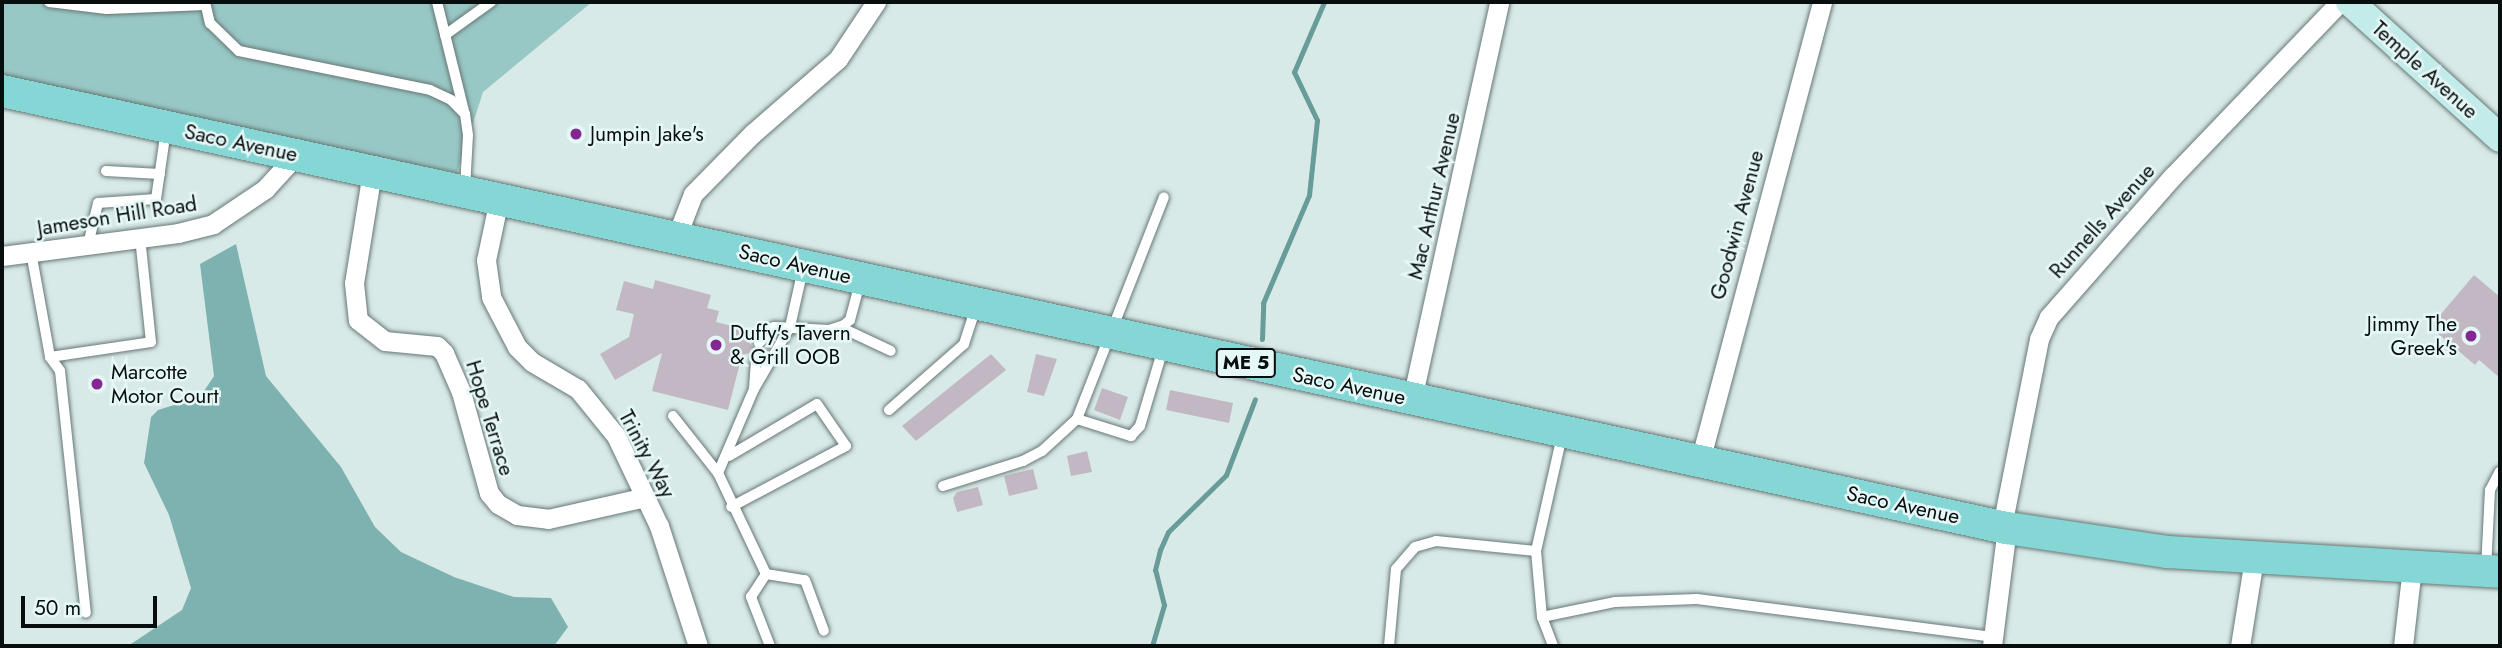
<!DOCTYPE html>
<html>
<head>
<meta charset="utf-8">
<style>
  body { margin:0 }
  #map { position:relative; width:2502px; height:648px; overflow:hidden; background:#d8eae8; font-family:Jost,sans-serif }
  div>[style] { position:absolute }
  .green>* { inset:0; background:#98c8c5 }
  .forest>* { inset:0; background:#7eb2b0 }
  .stream>* { height:5px; margin:-2.5px; padding:0 2.5px; transform-origin:2.5px; border-radius:2.5px; background:#689c99 }
  .building>* { inset:0; background:#c2b8c4 }
  .roads { filter:drop-shadow(0 0 2px #677776) drop-shadow(0 0 2px #677776) }
  .lane>* { height:10px; margin:-5px; padding:0 5px; transform-origin:5px; border-radius:5px; background:#fff }
  .street>* { height:19px; margin:-9.5px; padding:0 9.5px; transform-origin:9.5px; border-radius:9.5px; background:#fff }
  .secondary>* { height:28px; margin:-14px; padding:0 14px; transform-origin:14px; border-radius:14px; background:#c2ebea }
  .primary>* { height:32px; margin:-16px; padding:0 16px; transform-origin:16px; border-radius:16px; background:#85d7d5 }
  .dots>* { width:19px; height:19px; translate:-50% -50%; box-sizing:border-box; border:4px solid #e5f7f6; border-radius:50% }
  span { translate:-50% -50%; white-space:nowrap; text-align:center; line-height:1.15; -webkit-text-stroke:5px #e5f7f6; paint-order:stroke }
  .shield-label span { padding:2px 5px; background:#e5f7f6; border:2px solid; border-radius:5px; -webkit-text-stroke-width:0 }
  .shield-label { font-size:19px; color:#080d0d; font-weight:700 }
  .street-label { font-size:21px; color:#080d0d }
  .poi-label { font-size:21px; color:#080d0d }
  .left { translate:0 -50%; text-align:left }
  .right { translate:-100% -50%; text-align:right }
  .frame { position:absolute; inset:0; border:4px solid #080d0d; pointer-events:none }
  .scale { position:absolute; left:21px; top:596px; width:136px; height:32px; box-sizing:border-box; border:4px solid #080d0d; border-top:0; padding-left:9px; font-size:21px; line-height:24px; white-space:nowrap; color:#080d0d; -webkit-text-stroke:5px #e5f7f6; paint-order:stroke }
</style>
</head>
<body>
<div id="map">
  <div class="green">
    <div style="clip-path:polygon(2px 2px,592px 2px,483px 92px,457px 173px,2px 84px)"></div>
  </div>
  <div class="forest">
    <div style="clip-path:polygon(236px 244px,266px 376px,341px 467px,375px 527px,401px 552px,454px 577px,514px 597px,551px 598px,568px 627px,554px 646px,128px 646px,182px 610px,191px 588px,169px 515px,144px 463px,151px 417px,158px 410px,200px 397px,214px 376px,200px 264px)"></div>
  </div>
  <div class="stream">
    <div style="left:1262px;top:339px;width:36px;rotate:-88deg"></div>
    <div style="left:1263px;top:303px;width:117px;rotate:-66.9deg"></div>
    <div style="left:1309px;top:195px;width:75px;rotate:-83.9deg"></div>
    <div style="left:1317px;top:120px;width:53px;rotate:-115.6deg"></div>
    <div style="left:1294px;top:72px;width:76px;rotate:-66.8deg"></div>
    <div style="left:1152px;top:646px;width:43px;rotate:-73.7deg"></div>
    <div style="left:1164px;top:605px;width:36px;rotate:-104deg"></div>
    <div style="left:1155px;top:570px;width:21px;rotate:-76deg"></div>
    <div style="left:1160px;top:550px;width:20px;rotate:-66deg"></div>
    <div style="left:1168px;top:532px;width:81px;rotate:-44.5deg"></div>
    <div style="left:1226px;top:475px;width:81px;rotate:-69.1deg"></div>
  </div>
  <div class="building">
    <div style="clip-path:polygon(2474px 275px,2500px 297px,2500px 378px,2479px 360px,2475px 365px,2430px 327px)"></div>
    <div style="clip-path:polygon(655px 280px,711px 295px,707px 308px,719px 311px,716px 322px,749px 330px,746px 340px,757px 350px,771px 346px,763px 358px,757px 351px,742px 355px,728px 410px,652px 391px,662px 353px,615px 380px,600px 354px,629px 337px,634px 314px,616px 310px,624px 281px,653px 289px)"></div>
    <div style="clip-path:polygon(991px 354px,1006px 370px,916px 441px,902px 426px)"></div>
    <div style="clip-path:polygon(1036px 354px,1057px 359px,1044px 396px,1027px 392px)"></div>
    <div style="clip-path:polygon(1102px 388px,1128px 397px,1120px 420px,1094px 410px)"></div>
    <div style="clip-path:polygon(1170px 390px,1233px 403px,1229px 423px,1166px 410px)"></div>
    <div style="clip-path:polygon(1087px 451px,1092px 472px,1071px 476px,1067px 456px)"></div>
    <div style="clip-path:polygon(1033px 469px,1038px 489px,1009px 496px,1004px 476px)"></div>
    <div style="clip-path:polygon(978px 487px,983px 505px,957px 512px,953px 498px,957px 492px)"></div>
  </div>
  <div class="roads">
    <div class="lane">
      <div style="left:49px;top:2px;width:58px;rotate:6.9deg"></div>
      <div style="left:107px;top:9px;width:98px;rotate:-2.3deg"></div>
      <div style="left:205px;top:2px;width:22px;rotate:77deg"></div>
      <div style="left:210px;top:23px;width:40px;rotate:44deg"></div>
      <div style="left:239px;top:51px;width:195px;rotate:11.5deg"></div>
      <div style="left:430px;top:90px;width:23px;rotate:25deg"></div>
      <div style="left:451px;top:100px;width:20px;rotate:45deg"></div>
      <div style="left:465px;top:114px;width:21px;rotate:82deg"></div>
      <div style="left:468px;top:135px;width:53px;rotate:93.2deg"></div>
      <div style="left:437px;top:2px;width:112px;rotate:76.1deg"></div>
      <div style="left:445px;top:35px;width:57px;rotate:-35.7deg"></div>
      <div style="left:106px;top:171px;width:54px;rotate:3.2deg"></div>
      <div style="left:88px;top:245px;width:43px;rotate:-76.6deg"></div>
      <div style="left:98px;top:203px;width:58px;rotate:-3.9deg"></div>
      <div style="left:156px;top:199px;width:70px;rotate:-81.8deg"></div>
      <div style="left:31px;top:252px;width:107px;rotate:79.7deg"></div>
      <div style="left:50px;top:357px;width:17px;rotate:54deg"></div>
      <div style="left:60px;top:371px;width:243px;rotate:83.9deg"></div>
      <div style="left:840px;top:327px;width:56px;rotate:25.2deg"></div>
      <div style="left:759px;top:343px;width:22px;rotate:-47deg"></div>
      <div style="left:774px;top:327px;width:55px;rotate:3.1deg"></div>
      <div style="left:829px;top:330px;width:16px;rotate:-18deg"></div>
      <div style="left:844px;top:325px;width:8px;rotate:-40deg"></div>
      <div style="left:850px;top:320px;width:38px;rotate:-75deg"></div>
      <div style="left:50px;top:357px;width:102px;rotate:-8.4deg"></div>
      <div style="left:151px;top:342px;width:105px;rotate:-96deg"></div>
      <div style="left:754px;top:389px;width:31px;rotate:-86deg"></div>
      <div style="left:889px;top:410px;width:100px;rotate:-41.3deg"></div>
      <div style="left:964px;top:344px;width:38px;rotate:-72deg"></div>
      <div style="left:673px;top:416px;width:73px;rotate:51.7deg"></div>
      <div style="left:1077px;top:419px;width:238px;rotate:-68.6deg"></div>
      <div style="left:729px;top:456px;width:102px;rotate:-30.6deg"></div>
      <div style="left:817px;top:404px;width:51px;rotate:55.4deg"></div>
      <div style="left:846px;top:446px;width:130px;rotate:152.1deg"></div>
      <div style="left:943px;top:486px;width:84px;rotate:-17.4deg"></div>
      <div style="left:1023px;top:461px;width:21px;rotate:-28deg"></div>
      <div style="left:1042px;top:451px;width:47px;rotate:-42.4deg"></div>
      <div style="left:1077px;top:419px;width:57px;rotate:17.5deg"></div>
      <div style="left:1131px;top:436px;width:13px;rotate:-48deg"></div>
      <div style="left:1140px;top:426px;width:80px;rotate:-73.4deg"></div>
      <div style="left:1536px;top:551px;width:118px;rotate:-77.3deg"></div>
      <div style="left:2486px;top:569px;width:79px;rotate:-87.1deg"></div>
      <div style="left:2490px;top:490px;width:21px;rotate:-62deg"></div>
      <div style="left:766px;top:574px;width:112px;rotate:-115.4deg"></div>
      <div style="left:718px;top:473px;width:91px;rotate:-66.8deg"></div>
      <div style="left:754px;top:389px;width:72px;rotate:-59.9deg"></div>
      <div style="left:790px;top:327px;width:59px;rotate:-77.4deg"></div>
      <div style="left:1542px;top:617px;width:75px;rotate:-11.6deg"></div>
      <div style="left:1615px;top:602px;width:82px;rotate:-2.1deg"></div>
      <div style="left:1697px;top:599px;width:298px;rotate:7.3deg"></div>
      <div style="left:770px;top:646px;width:53px;rotate:-111.2deg"></div>
      <div style="left:751px;top:597px;width:27px;rotate:-57deg"></div>
      <div style="left:766px;top:574px;width:39px;rotate:9deg"></div>
      <div style="left:805px;top:580px;width:54px;rotate:69.6deg"></div>
      <div style="left:1389px;top:646px;width:77px;rotate:-84.8deg"></div>
      <div style="left:1396px;top:569px;width:29px;rotate:-49deg"></div>
      <div style="left:1415px;top:547px;width:22px;rotate:-16deg"></div>
      <div style="left:1436px;top:541px;width:100px;rotate:5.7deg"></div>
      <div style="left:1536px;top:551px;width:66px;rotate:84.8deg"></div>
      <div style="left:1542px;top:617px;width:31px;rotate:69deg"></div>
    </div>
    <div class="street">
      <div style="left:372px;top:172px;width:112px;rotate:99.2deg"></div>
      <div style="left:354px;top:283px;width:37px;rotate:84deg"></div>
      <div style="left:358px;top:320px;width:34px;rotate:38deg"></div>
      <div style="left:385px;top:341px;width:52px;rotate:5.5deg"></div>
      <div style="left:437px;top:346px;width:10px;rotate:45deg"></div>
      <div style="left:444px;top:353px;width:43px;rotate:66.4deg"></div>
      <div style="left:461px;top:392px;width:105px;rotate:74.5deg"></div>
      <div style="left:489px;top:493px;width:14px;rotate:51deg"></div>
      <div style="left:498px;top:504px;width:22px;rotate:30deg"></div>
      <div style="left:517px;top:515px;width:31px;rotate:7deg"></div>
      <div style="left:548px;top:519px;width:100px;rotate:-12.7deg"></div>
      <div style="left:499px;top:199px;width:62px;rotate:102deg"></div>
      <div style="left:486px;top:260px;width:37px;rotate:82deg"></div>
      <div style="left:491px;top:297px;width:56px;rotate:62.5deg"></div>
      <div style="left:517px;top:347px;width:21px;rotate:45deg"></div>
      <div style="left:532px;top:362px;width:53px;rotate:30.4deg"></div>
      <div style="left:578px;top:389px;width:60px;rotate:51deg"></div>
      <div style="left:616px;top:436px;width:100px;rotate:64.5deg"></div>
      <div style="left:659px;top:526px;width:126px;rotate:72deg"></div>
      <div style="left:676px;top:238px;width:47px;rotate:-68.9deg"></div>
      <div style="left:693px;top:194px;width:84px;rotate:-45.5deg"></div>
      <div style="left:752px;top:134px;width:114px;rotate:-41.1deg"></div>
      <div style="left:838px;top:59px;width:69px;rotate:-56.3deg"></div>
      <div style="left:2px;top:256px;width:177px;rotate:-7.4deg"></div>
      <div style="left:178px;top:233px;width:36px;rotate:-14deg"></div>
      <div style="left:213px;top:224px;width:63px;rotate:-33.9deg"></div>
      <div style="left:265px;top:189px;width:46px;rotate:-47.6deg"></div>
      <div style="left:1412px;top:399px;width:406px;rotate:-77.6deg"></div>
      <div style="left:1700px;top:461px;width:475px;rotate:-75.1deg"></div>
      <div style="left:2002px;top:526px;width:191px;rotate:-78.8deg"></div>
      <div style="left:2039px;top:339px;width:24px;rotate:-66deg"></div>
      <div style="left:2049px;top:317px;width:188px;rotate:-48.7deg"></div>
      <div style="left:2173px;top:176px;width:241px;rotate:-46.2deg"></div>
      <div style="left:1992px;top:646px;width:119px;rotate:-82.8deg"></div>
      <div style="left:2240px;top:646px;width:88px;rotate:-80.9deg"></div>
      <div style="left:2403px;top:646px;width:80px;rotate:-83.5deg"></div>
    </div>
    <div class="secondary">
      <div style="left:2350px;top:2px;width:202px;rotate:42.2deg"></div>
    </div>
    <div class="primary">
      <div style="left:2px;top:91px;width:2052px;rotate:12.3deg"></div>
      <div style="left:2007px;top:528px;width:162px;rotate:8.5deg"></div>
      <div style="left:2167px;top:552px;width:334px;rotate:3.4deg"></div>
    </div>
  </div>
  <div class="dots">
    <div style="left:576px;top:134px;background:#842793"></div>
    <div style="left:2471px;top:336px;background:#842793"></div>
    <div style="left:716px;top:345px;background:#842793"></div>
    <div style="left:97px;top:384px;background:#842793"></div>
  </div>
  <div class="shield-label">
    <span style="left:1246px;top:363px">ME 5</span>
  </div>
  <div class="street-label">
    <span style="left:2425px;top:70px;rotate:42deg">Temple Avenue</span>
    <span style="left:241px;top:143px;rotate:12deg">Saco Avenue</span>
    <span style="left:1434px;top:196px;rotate:-77deg">Mac Arthur Avenue</span>
    <span style="left:117px;top:216px;rotate:-9deg">Jameson Hill Road</span>
    <span style="left:2102px;top:221px;rotate:-48deg">Runnells Avenue</span>
    <span style="left:1737px;top:225px;rotate:-75deg">Goodwin Avenue</span>
    <span style="left:795px;top:264px;rotate:13deg">Saco Avenue</span>
    <span style="left:1349px;top:386px;rotate:12deg">Saco Avenue</span>
    <span style="left:490px;top:418px;rotate:73deg">Hope Terrace</span>
    <span style="left:647px;top:454px;rotate:62deg">Trinity Way</span>
    <span style="left:1903px;top:505px;rotate:12deg">Saco Avenue</span>
  </div>
  <div class="poi-label">
    <span class="left" style="left:590px;top:134px">Jumpin Jake's</span>
    <span class="right" style="left:2457px;top:336px">Jimmy The<br>Greek's</span>
    <span class="left" style="left:730px;top:345px">Duffy's Tavern<br>&amp; Grill OOB</span>
    <span class="left" style="left:111px;top:384px">Marcotte<br>Motor Court</span>
  </div>
  <div class="frame"></div>
  <div class="scale">50 m</div>
</div>
</body>
</html>
